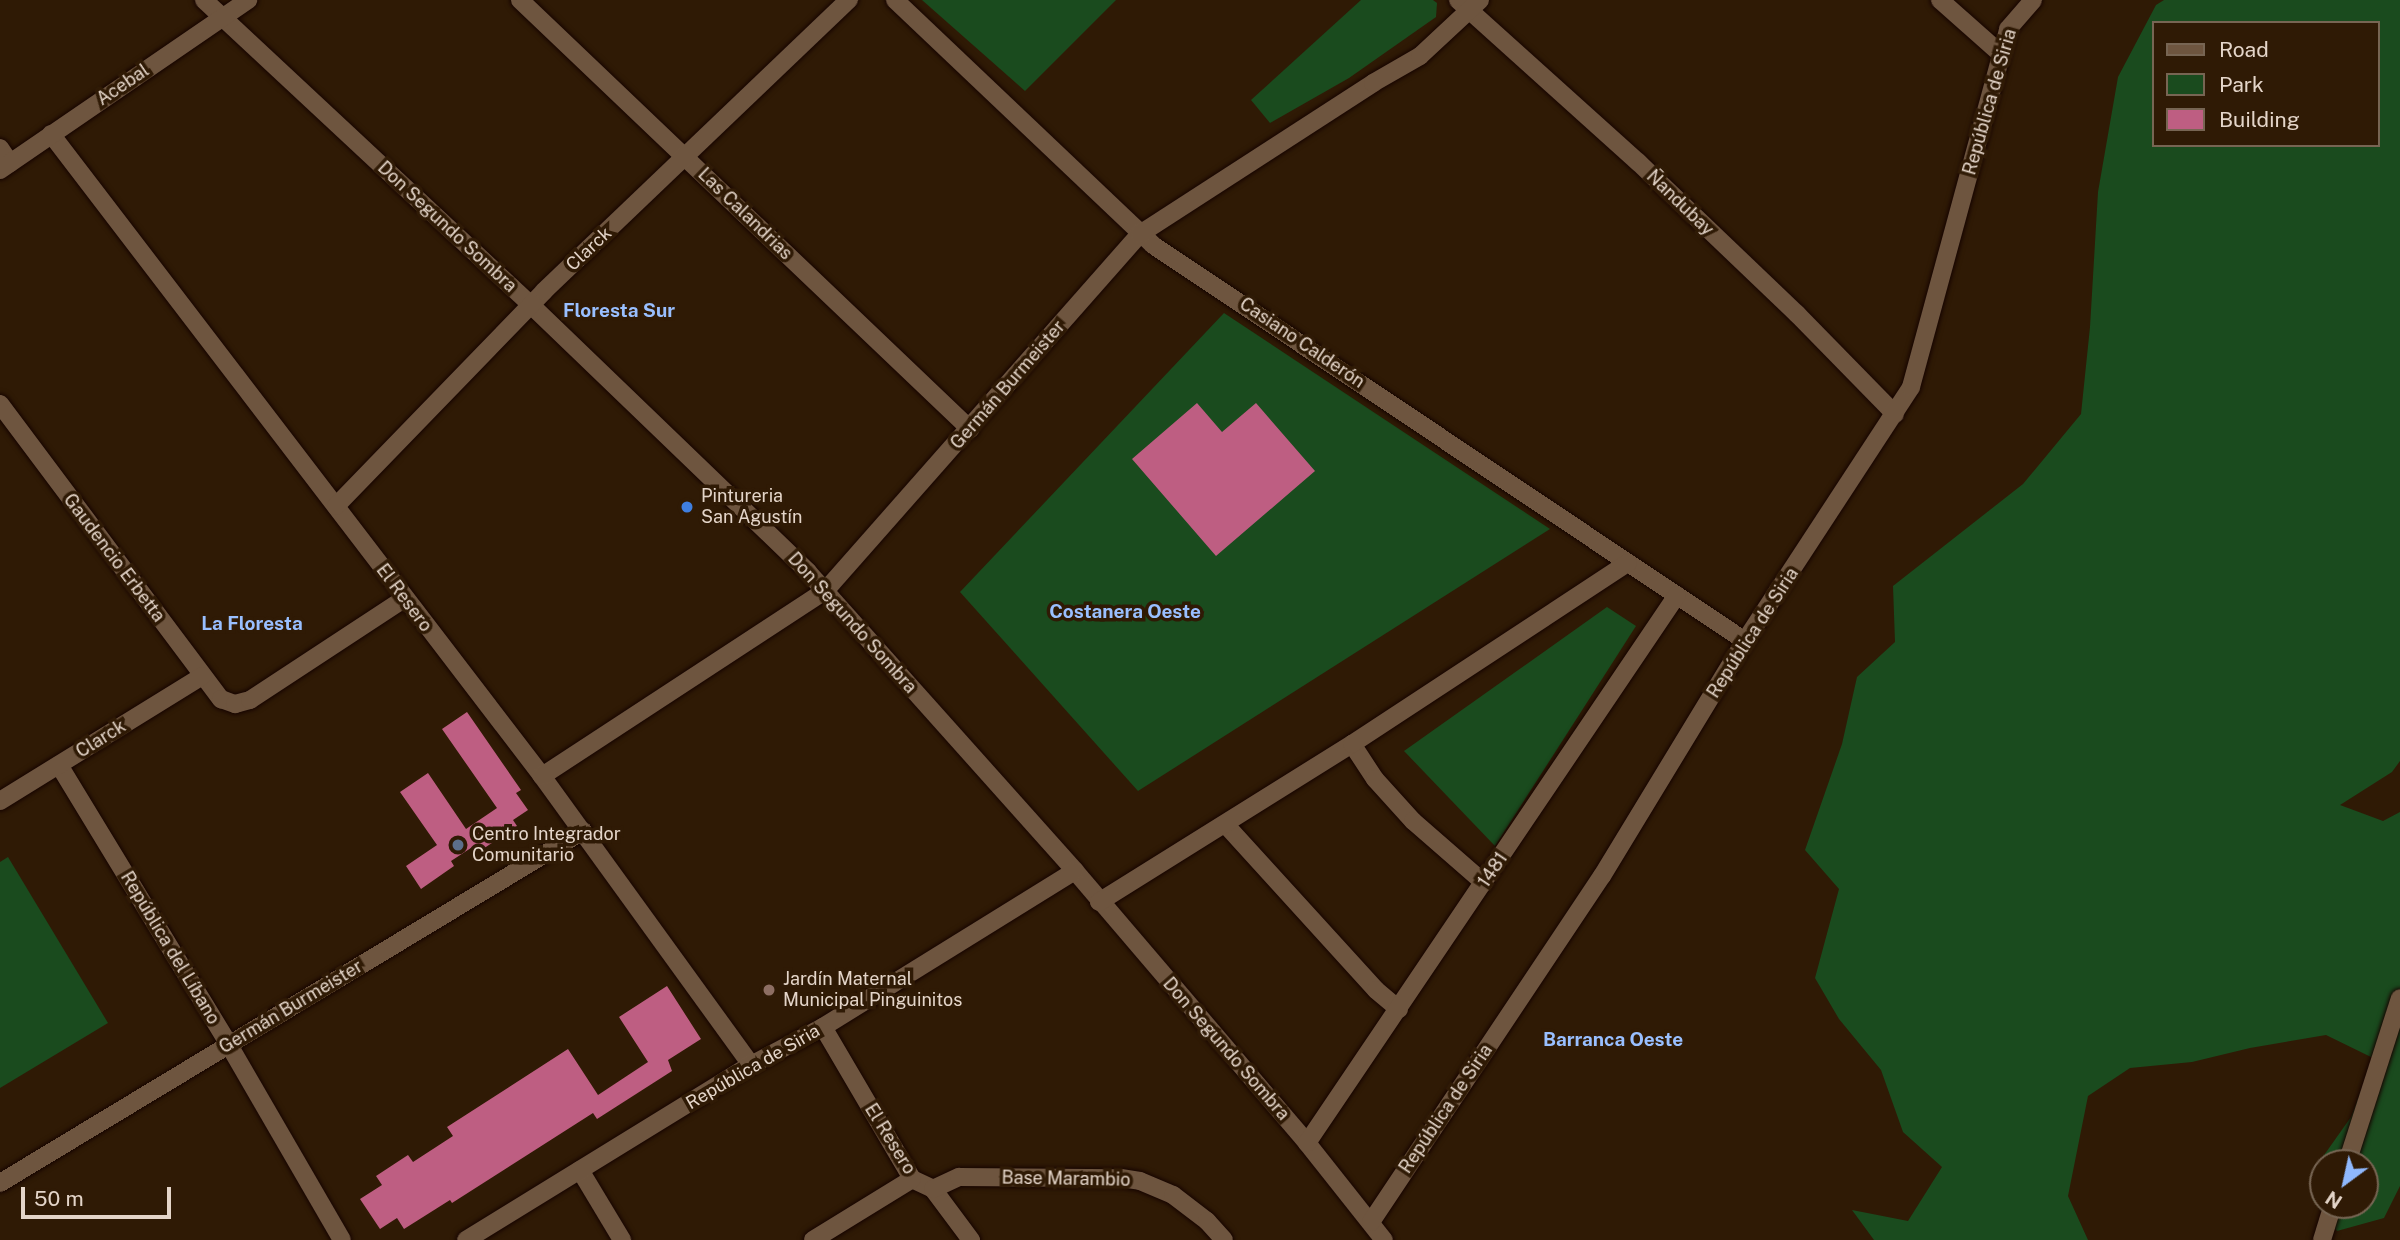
<!DOCTYPE html>
<html>
<head>
<meta charset="utf-8">
<style>
  body { margin:0 }
  #map { position:relative; width:2400px; height:1240px; overflow:hidden; background:#2f1a05; font-family:"Public Sans",sans-serif }
  div>[style] { position:absolute }
  .green>* { inset:0; background:#1a4b1e }
  .building>* { inset:0; background:#be5e82 }
  .roads { filter:drop-shadow(0 0 2px #160400) drop-shadow(0 0 2px #160400) }
  .street>* { height:18px; margin:-9px; padding:0 9px; transform-origin:9px; border-radius:9px; background:#6e553f }
  .dots>* { width:19px; height:19px; translate:-50% -50%; box-sizing:border-box; border:4px solid #2f1a05; border-radius:50% }
  span { translate:-50% -50%; white-space:nowrap; text-align:center; line-height:1.15; -webkit-text-stroke:7px #2f1a05; paint-order:stroke }
  .street-label { font-size:18px; color:#e4d5c9 }
  .poi-label { font-size:18px; color:#e4d5c9 }
  .left { translate:0 -50%; text-align:left }
  .neighbourhood-label { font-size:19px; color:#99bfff; font-weight:700 }
  .legend { position:absolute; left:2152px; top:21px; width:228px; height:126px; box-sizing:border-box; background:#2f1a05; border:2px solid #776553; margin:0; padding:9px 12px; list-style:none; font-size:21px; color:#e4d5c9 }
  .legend li { display:flex; align-items:center; gap:14px; height:35px }
  .legend b { width:35px; border:2px solid #776553 }
  .north { position:absolute; left:2309px; top:1149px; width:70px; height:70px; box-sizing:border-box; background:#2f1a05; border:2px solid #776553; border-radius:50%; rotate:213deg; font-size:19px; font-weight:700; line-height:28px; text-align:center; color:#e4d5c9 }
  .north::after { content:''; display:block; margin:auto; width:24px; height:32px; background:#8fb8fd; clip-path:polygon(50% 0,100% 100%,50% 72%,0 100%) }
  .scale { position:absolute; left:21px; top:1187px; width:150px; height:32px; box-sizing:border-box; border:4px solid #e4d5c9; border-top:0; padding-left:9px; font-size:21px; line-height:24px; white-space:nowrap; color:#e4d5c9; -webkit-text-stroke:5px #2f1a05; paint-order:stroke }
</style>
</head>
<body>
<div id="map">
  <div class="green">
    <div style="clip-path:polygon(922px 0,1116px 0,1025px 91px)"></div>
    <div style="clip-path:polygon(1361px 0,1433px 0,1437px 3px,1436px 17px,1349px 78px,1270px 123px,1251px 100px)"></div>
    <div style="clip-path:polygon(evenodd,2164px 0,2400px 0,2400px 761px,2392px 772px,2340px 805px,2383px 821px,2400px 812px,2400px 1186px,2384px 1218px,2337px 1231px,2313px 1200px,2322px 1158px,2351px 1117px,2373px 1058px,2326px 1035px,2250px 1048px,2192px 1062px,2130px 1068px,2088px 1096px,2068px 1196px,2088px 1240px,1874px 1240px,1852px 1210px,1908px 1221px,1942px 1167px,1903px 1132px,1881px 1070px,1839px 1019px,1815px 978px,1839px 889px,1805px 850px,1842px 744px,1857px 677px,1895px 642px,1893px 586px,2023px 484px,2081px 414px,2090px 327px,2098px 192px,2118px 77px,2156px 5px,2164px 0,2153px 23px,2377px 23px,2377px 145px,2153px 145px,2153px 23px,2164px 0,2323px 1163px,2365px 1163px,2365px 1205px,2323px 1205px,2323px 1163px)"></div>
    <div style="clip-path:polygon(1224px 313px,1550px 529px,1138px 791px,960px 592px)"></div>
    <div style="clip-path:polygon(1607px 607px,1636px 626px,1495px 846px,1404px 751px)"></div>
    <div style="clip-path:polygon(8px 857px,108px 1023px,0 1088px,0 862px)"></div>
  </div>
  <div class="building">
    <div style="clip-path:polygon(1197px 403px,1222px 432px,1256px 403px,1315px 471px,1216px 556px,1132px 459px)"></div>
    <div style="clip-path:polygon(467px 712px,521px 790px,516px 793px,528px 810px,513px 820px,517px 826px,480px 851px,474px 846px,451px 861px,454px 866px,421px 889px,406px 866px,437px 845px,400px 792px,428px 773px,466px 829px,497px 808px,442px 729px)"></div>
    <div style="clip-path:polygon(667px 986px,701px 1039px,668px 1060px,672px 1071px,597px 1119px,593px 1113px,452px 1203px,450px 1200px,404px 1229px,397px 1218px,380px 1229px,360px 1199px,382px 1185px,376px 1176px,408px 1155px,413px 1162px,453px 1136px,447px 1127px,568px 1049px,598px 1095px,648px 1062px,619px 1017px)"></div>
  </div>
  <div class="roads">
    <div class="street">
      <div style="left:204px;top:0;width:447px;rotate:43deg"></div>
      <div style="left:531px;top:305px;width:385px;rotate:43.9deg"></div>
      <div style="left:808px;top:572px;width:401px;rotate:48.2deg"></div>
      <div style="left:1075px;top:871px;width:358px;rotate:49.5deg"></div>
      <div style="left:1307px;top:1143px;width:124px;rotate:51.6deg"></div>
      <div style="left:520px;top:0;width:622px;rotate:43.63deg"></div>
      <div style="left:895px;top:0;width:356px;rotate:43.5deg"></div>
      <div style="left:1153px;top:245px;width:712px;rotate:33.78deg"></div>
      <div style="left:1458px;top:0;width:242px;rotate:42deg"></div>
      <div style="left:1638px;top:162px;width:220px;rotate:43.7deg"></div>
      <div style="left:1797px;top:314px;width:140px;rotate:45.6deg"></div>
      <div style="left:1940px;top:0;width:81px;rotate:41.5deg"></div>
      <div style="left:51px;top:134px;width:808px;rotate:52.59deg"></div>
      <div style="left:542px;top:776px;width:357px;rotate:54.1deg"></div>
      <div style="left:0;top:148px;width:18px;rotate:56deg"></div>
      <div style="left:0;top:170px;width:301px;rotate:-34.4deg"></div>
      <div style="left:0;top:404px;width:369px;rotate:53.2deg"></div>
      <div style="left:221px;top:699px;width:15px;rotate:20deg"></div>
      <div style="left:235px;top:704px;width:16px;rotate:-15deg"></div>
      <div style="left:250px;top:700px;width:184px;rotate:-33.3deg"></div>
      <div style="left:336px;top:506px;width:299px;rotate:-45.9deg"></div>
      <div style="left:544px;top:291px;width:422px;rotate:-43.7deg"></div>
      <div style="left:1352px;top:744px;width:42px;rotate:56.7deg"></div>
      <div style="left:1375px;top:779px;width:57px;rotate:47.9deg"></div>
      <div style="left:1413px;top:821px;width:94px;rotate:41.1deg"></div>
      <div style="left:59px;top:765px;width:328px;rotate:58.7deg"></div>
      <div style="left:229px;top:1045px;width:225px;rotate:59.9deg"></div>
      <div style="left:542px;top:776px;width:338px;rotate:-33.2deg"></div>
      <div style="left:825px;top:591px;width:476px;rotate:-48.6deg"></div>
      <div style="left:1140px;top:234px;width:278px;rotate:-32.9deg"></div>
      <div style="left:1373px;top:83px;width:54px;rotate:-29.9deg"></div>
      <div style="left:1420px;top:56px;width:82px;rotate:-43deg"></div>
      <div style="left:0;top:801px;width:238px;rotate:-31.7deg"></div>
      <div style="left:1225px;top:824px;width:224px;rotate:47.7deg"></div>
      <div style="left:1376px;top:990px;width:30px;rotate:40deg"></div>
      <div style="left:1099px;top:902px;width:298px;rotate:-32deg"></div>
      <div style="left:1352px;top:744px;width:330px;rotate:-33.3deg"></div>
      <div style="left:823px;top:1027px;width:176px;rotate:59.6deg"></div>
      <div style="left:912px;top:1179px;width:23px;rotate:25deg"></div>
      <div style="left:933px;top:1189px;width:64px;rotate:53.3deg"></div>
      <div style="left:1307px;top:1143px;width:661px;rotate:-55.97deg"></div>
      <div style="left:2347px;top:1163px;width:173px;rotate:-72.2deg"></div>
      <div style="left:580px;top:1170px;width:82px;rotate:59deg"></div>
      <div style="left:0;top:1183px;width:681px;rotate:-31.12deg"></div>
      <div style="left:933px;top:1189px;width:29px;rotate:-25deg"></div>
      <div style="left:959px;top:1177px;width:162px;rotate:0.4deg"></div>
      <div style="left:1121px;top:1178px;width:19px;rotate:9deg"></div>
      <div style="left:1140px;top:1181px;width:36px;rotate:23deg"></div>
      <div style="left:1173px;top:1195px;width:43px;rotate:37.4deg"></div>
      <div style="left:1207px;top:1221px;width:25px;rotate:48deg"></div>
      <div style="left:1371px;top:1222px;width:416px;rotate:-56.3deg"></div>
      <div style="left:1602px;top:876px;width:275px;rotate:-58.7deg"></div>
      <div style="left:1745px;top:641px;width:303px;rotate:-56.8deg"></div>
      <div style="left:1911px;top:387px;width:371px;rotate:-74.8deg"></div>
      <div style="left:2008px;top:29px;width:38px;rotate:-49deg"></div>
      <div style="left:466px;top:1240px;width:334px;rotate:-31.6deg"></div>
      <div style="left:751px;top:1065px;width:81px;rotate:-27.8deg"></div>
      <div style="left:823px;top:1027px;width:296px;rotate:-31.8deg"></div>
      <div style="left:813px;top:1240px;width:116px;rotate:-31.6deg"></div>
      <div style="left:2322px;top:1240px;width:37px;rotate:-73deg"></div>
    </div>
  </div>
  <div class="dots">
    <div style="left:687px;top:507px;background:#3f7fe0"></div>
    <div style="left:458px;top:845px;background:#5c6f8a"></div>
    <div style="left:769px;top:990px;background:#8d6e63"></div>
  </div>
  <div class="street-label">
    <span style="left:123px;top:85px;rotate:-34deg">Acebal</span>
    <span style="left:1990px;top:102px;rotate:-74deg">República de Siria</span>
    <span style="left:1680px;top:203px;rotate:44deg">Ñandubay</span>
    <span style="left:745px;top:214px;rotate:44deg">Las Calandrias</span>
    <span style="left:447px;top:227px;rotate:43deg">Don Segundo Sombra</span>
    <span style="left:589px;top:249px;rotate:-43deg">Clarck</span>
    <span style="left:1302px;top:343px;rotate:34deg">Casiano Calderón</span>
    <span style="left:1008px;top:385px;rotate:-49deg">Germán Burmeister</span>
    <span style="left:114px;top:558px;rotate:53deg">Gaudencio Erbetta</span>
    <span style="left:404px;top:598px;rotate:53deg">El Resero</span>
    <span style="left:852px;top:623px;rotate:48deg">Don Segundo Sombra</span>
    <span style="left:1753px;top:633px;rotate:-57deg">República de Siria</span>
    <span style="left:101px;top:739px;rotate:-32deg">Clarck</span>
    <span style="left:1493px;top:870px;rotate:-56deg">1481</span>
    <span style="left:170px;top:948px;rotate:59deg">República del Líbano</span>
    <span style="left:291px;top:1007px;rotate:-31deg">Germán Burmeister</span>
    <span style="left:1226px;top:1049px;rotate:49deg">Don Segundo Sombra</span>
    <span style="left:753px;top:1067px;rotate:-30deg">República de Siria</span>
    <span style="left:1446px;top:1109px;rotate:-56deg">República de Siria</span>
    <span style="left:890px;top:1139px;rotate:58deg">El Resero</span>
    <span style="left:1066px;top:1179px;rotate:1deg">Base Marambio</span>
  </div>
  <div class="poi-label">
    <span class="left" style="left:701px;top:507px">Pintureria<br>San Agustín</span>
    <span class="left" style="left:472px;top:845px">Centro Integrador<br>Comunitario</span>
    <span class="left" style="left:783px;top:990px">Jardín Maternal<br>Municipal Pinguinitos</span>
  </div>
  <div class="neighbourhood-label">
    <span style="left:619px;top:311px">Floresta Sur</span>
    <span style="left:1125px;top:612px">Costanera Oeste</span>
    <span style="left:252px;top:624px">La Floresta</span>
    <span style="left:1613px;top:1040px">Barranca Oeste</span>
  </div>
  <ul class="legend">
  <li><b style="height:9px;background:#6e553f"></b>Road</li>
  <li><b style="height:19px;background:#1a4b1e"></b>Park</li>
  <li><b style="height:19px;background:#be5e82"></b>Building</li>
  </ul>
  <div class="north">N</div>
  <div class="scale">50 m</div>
</div>
</body>
</html>
